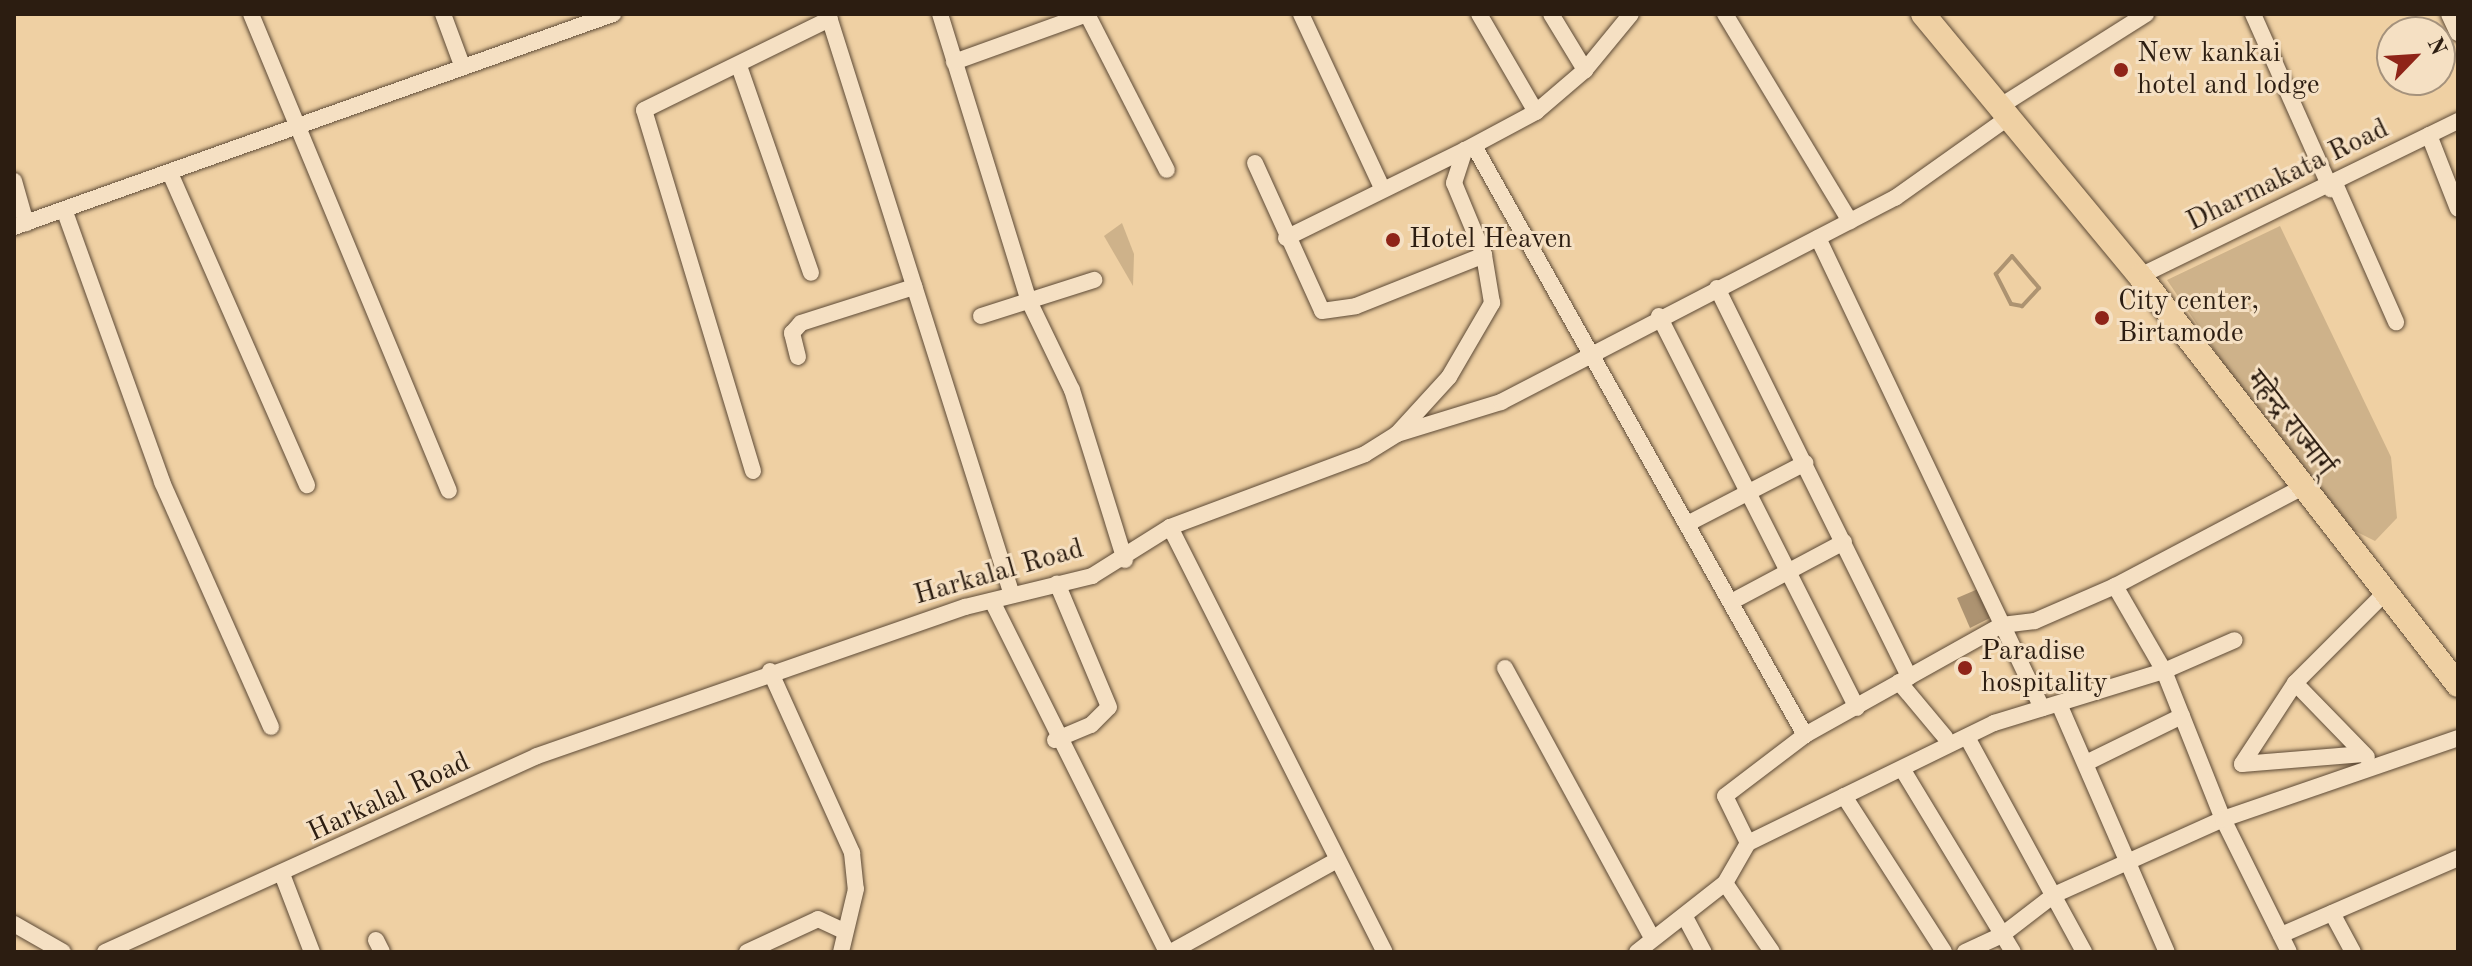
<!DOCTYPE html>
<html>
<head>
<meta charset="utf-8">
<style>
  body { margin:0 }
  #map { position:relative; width:2472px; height:966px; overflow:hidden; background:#efd0a3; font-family:"Old Standard TT","Noto Serif Devanagari",serif }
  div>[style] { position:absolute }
  .green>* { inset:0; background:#ceb28a }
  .water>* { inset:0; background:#ad9371 }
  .stream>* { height:4px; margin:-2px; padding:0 2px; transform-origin:2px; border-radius:2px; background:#ad9371 }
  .roads { filter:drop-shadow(0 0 2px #5d4a36) drop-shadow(0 0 2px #5d4a36) }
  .minor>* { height:16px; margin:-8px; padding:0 8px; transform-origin:8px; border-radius:8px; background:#f5e0c3 }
  .highway>* { height:24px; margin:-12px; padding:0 12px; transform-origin:12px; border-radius:12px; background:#efd0a3 }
  .dots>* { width:22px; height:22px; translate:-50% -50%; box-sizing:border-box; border:4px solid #f5e0c3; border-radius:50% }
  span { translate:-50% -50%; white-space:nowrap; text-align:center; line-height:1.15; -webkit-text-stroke:6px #f5e0c3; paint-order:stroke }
  .poi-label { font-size:28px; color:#2c1d11 }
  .left { translate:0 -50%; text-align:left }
  .street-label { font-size:28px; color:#2c1d11 }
  .frame { position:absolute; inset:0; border:16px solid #2c1d11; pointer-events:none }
  .north { position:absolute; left:2376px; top:16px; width:80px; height:80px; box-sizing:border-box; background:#f5e0c3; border:2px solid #a5927c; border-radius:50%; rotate:65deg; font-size:22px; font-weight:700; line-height:32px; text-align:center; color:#2c1d11 }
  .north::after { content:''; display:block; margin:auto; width:28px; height:36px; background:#8f2418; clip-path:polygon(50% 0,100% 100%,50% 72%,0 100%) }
</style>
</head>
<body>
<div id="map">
  <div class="green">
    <div style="clip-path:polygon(1122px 223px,1134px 254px,1133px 286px,1104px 236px)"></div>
    <div style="clip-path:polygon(2280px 226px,2391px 457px,2397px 518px,2375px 541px,2347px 527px,2265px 425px,2167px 280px)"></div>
  </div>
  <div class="water">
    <div style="clip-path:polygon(1978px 589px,1990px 618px,1970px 628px,1957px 598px)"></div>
  </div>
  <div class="stream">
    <div style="left:2012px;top:256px;width:42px;rotate:49.8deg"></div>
    <div style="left:2039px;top:288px;width:25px;rotate:133deg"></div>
    <div style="left:2022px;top:306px;width:11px;rotate:-170deg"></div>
    <div style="left:2011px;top:304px;width:34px;rotate:-117deg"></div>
    <div style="left:1996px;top:274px;width:24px;rotate:-48deg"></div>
  </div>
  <div class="roads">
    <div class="minor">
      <div style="left:251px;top:14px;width:516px;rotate:67.46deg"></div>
      <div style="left:443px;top:14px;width:54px;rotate:69.6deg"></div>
      <div style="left:828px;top:14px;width:609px;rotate:72.43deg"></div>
      <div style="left:940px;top:14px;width:298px;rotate:72.8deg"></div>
      <div style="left:1028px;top:299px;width:101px;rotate:64.2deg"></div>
      <div style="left:1072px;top:390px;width:178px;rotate:72.7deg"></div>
      <div style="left:1087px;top:14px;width:175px;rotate:62.9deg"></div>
      <div style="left:1301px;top:14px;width:192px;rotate:65deg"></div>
      <div style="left:1479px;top:14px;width:113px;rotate:59.8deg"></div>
      <div style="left:1551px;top:14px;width:66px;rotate:58.7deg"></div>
      <div style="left:1725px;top:14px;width:242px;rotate:58.9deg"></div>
      <div style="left:2253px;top:14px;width:192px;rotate:66deg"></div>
      <div style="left:2449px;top:14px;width:21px;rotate:65deg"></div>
      <div style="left:954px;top:62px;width:141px;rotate:-19.8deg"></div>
      <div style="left:739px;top:66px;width:219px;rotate:70.8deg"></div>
      <div style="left:1999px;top:107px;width:174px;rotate:-32.3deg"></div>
      <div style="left:2429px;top:135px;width:79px;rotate:68.6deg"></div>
      <div style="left:1474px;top:146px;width:676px;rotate:60.67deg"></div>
      <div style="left:1255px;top:163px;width:162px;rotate:65.6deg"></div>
      <div style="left:1322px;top:311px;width:34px;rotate:-8deg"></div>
      <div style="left:1356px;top:306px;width:138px;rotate:-21.7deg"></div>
      <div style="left:170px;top:173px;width:341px;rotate:66.3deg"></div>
      <div style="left:14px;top:181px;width:44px;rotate:74.1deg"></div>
      <div style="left:2336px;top:186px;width:149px;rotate:66.2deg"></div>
      <div style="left:65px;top:212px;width:287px;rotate:70.2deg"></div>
      <div style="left:162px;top:482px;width:268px;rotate:66deg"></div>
      <div style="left:14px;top:227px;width:636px;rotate:-19.58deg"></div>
      <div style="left:1286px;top:238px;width:199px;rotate:-26.2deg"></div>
      <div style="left:1818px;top:238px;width:521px;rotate:64.52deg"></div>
      <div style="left:2140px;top:276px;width:354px;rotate:-26deg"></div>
      <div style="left:1717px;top:288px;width:434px;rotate:63.7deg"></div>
      <div style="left:981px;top:316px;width:119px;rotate:-17.7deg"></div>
      <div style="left:1659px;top:316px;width:439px;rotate:63.2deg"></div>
      <div style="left:798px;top:357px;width:25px;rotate:-104deg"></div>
      <div style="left:792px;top:333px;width:13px;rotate:-48deg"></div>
      <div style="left:801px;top:323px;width:119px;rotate:-17.7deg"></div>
      <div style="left:1397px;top:434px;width:109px;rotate:-17.1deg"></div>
      <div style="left:1501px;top:402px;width:444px;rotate:-27.4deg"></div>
      <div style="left:1895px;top:198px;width:140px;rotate:-35.4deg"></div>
      <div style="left:753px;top:471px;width:377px;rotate:-106.8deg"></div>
      <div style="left:644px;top:110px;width:207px;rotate:-26.1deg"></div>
      <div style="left:1689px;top:523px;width:131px;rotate:-27.3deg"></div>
      <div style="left:1170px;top:527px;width:476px;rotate:63.2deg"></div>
      <div style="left:2115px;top:586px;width:98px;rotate:60deg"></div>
      <div style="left:2164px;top:671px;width:159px;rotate:68.3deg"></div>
      <div style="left:2223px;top:819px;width:148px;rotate:63.6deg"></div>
      <div style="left:992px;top:601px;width:392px;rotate:63.5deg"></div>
      <div style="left:1731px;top:602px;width:128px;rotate:-28deg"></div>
      <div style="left:1505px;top:668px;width:307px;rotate:61.4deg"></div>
      <div style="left:770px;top:671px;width:200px;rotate:65.7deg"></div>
      <div style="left:852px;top:853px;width:36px;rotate:84deg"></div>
      <div style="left:856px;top:889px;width:65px;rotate:103.4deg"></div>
      <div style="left:1899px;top:682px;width:72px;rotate:50.1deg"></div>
      <div style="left:2295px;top:683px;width:103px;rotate:45.8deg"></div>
      <div style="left:2059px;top:704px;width:270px;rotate:66.5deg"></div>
      <div style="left:1968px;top:739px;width:243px;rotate:61.4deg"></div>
      <div style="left:1055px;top:740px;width:39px;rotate:-23deg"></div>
      <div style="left:1091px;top:725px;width:25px;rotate:-45deg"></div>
      <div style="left:1109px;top:707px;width:134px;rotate:-112.8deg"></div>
      <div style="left:2086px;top:763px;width:107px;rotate:-26.1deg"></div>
      <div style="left:2242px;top:764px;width:97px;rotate:-56.8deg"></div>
      <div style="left:2295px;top:683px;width:127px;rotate:-45deg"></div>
      <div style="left:2242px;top:764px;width:122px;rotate:-4.7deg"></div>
      <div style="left:1904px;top:772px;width:210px;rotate:58.8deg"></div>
      <div style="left:1844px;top:796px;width:185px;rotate:57.3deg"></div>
      <div style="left:1748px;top:843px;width:52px;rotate:-116.1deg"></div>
      <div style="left:1725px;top:796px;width:101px;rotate:-37.3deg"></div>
      <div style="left:1805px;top:735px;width:226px;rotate:-29.2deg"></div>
      <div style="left:2002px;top:625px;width:33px;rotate:-7deg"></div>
      <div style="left:2035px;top:621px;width:87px;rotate:-23.6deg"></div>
      <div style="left:2115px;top:586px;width:210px;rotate:-27.8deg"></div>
      <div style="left:282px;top:874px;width:84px;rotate:69deg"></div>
      <div style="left:1725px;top:883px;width:83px;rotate:55.7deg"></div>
      <div style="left:2332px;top:913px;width:44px;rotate:61.7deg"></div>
      <div style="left:1685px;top:917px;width:40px;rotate:62deg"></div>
      <div style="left:14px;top:924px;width:56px;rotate:29.7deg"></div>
      <div style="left:2281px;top:935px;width:193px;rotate:-23.5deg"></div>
      <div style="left:376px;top:940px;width:13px;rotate:63deg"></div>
      <div style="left:105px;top:952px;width:474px;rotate:-24.4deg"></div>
      <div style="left:537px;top:756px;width:453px;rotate:-19.2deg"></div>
      <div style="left:965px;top:607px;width:131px;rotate:-13.7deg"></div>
      <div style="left:1092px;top:576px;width:92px;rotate:-32.1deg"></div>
      <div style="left:1170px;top:527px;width:208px;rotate:-20.5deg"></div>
      <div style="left:1365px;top:454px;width:38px;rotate:-32deg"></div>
      <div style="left:1397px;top:434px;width:77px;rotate:-47.6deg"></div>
      <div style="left:1449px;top:377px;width:86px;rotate:-59.8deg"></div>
      <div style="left:1492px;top:303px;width:49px;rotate:-99.5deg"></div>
      <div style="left:1484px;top:255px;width:78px;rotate:-112.6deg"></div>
      <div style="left:1454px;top:183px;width:35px;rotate:-72deg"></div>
      <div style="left:1465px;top:150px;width:81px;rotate:-28.2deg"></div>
      <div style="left:1536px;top:112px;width:65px;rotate:-40.6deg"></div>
      <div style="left:1585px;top:70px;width:72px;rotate:-50.6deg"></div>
      <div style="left:747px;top:952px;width:78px;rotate:-24.9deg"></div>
      <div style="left:818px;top:919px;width:26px;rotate:25deg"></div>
      <div style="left:1171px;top:952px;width:190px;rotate:-29deg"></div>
      <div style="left:1637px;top:952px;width:112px;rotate:-38.1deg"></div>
      <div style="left:1725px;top:883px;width:46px;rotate:-60.1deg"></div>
      <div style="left:1748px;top:843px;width:274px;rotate:-26deg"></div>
      <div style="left:1994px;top:723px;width:178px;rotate:-17deg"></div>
      <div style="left:2164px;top:671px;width:77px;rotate:-23.6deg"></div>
      <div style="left:1965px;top:952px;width:41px;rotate:-24.7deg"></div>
      <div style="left:2002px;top:935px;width:66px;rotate:-37.6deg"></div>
      <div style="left:2054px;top:895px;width:185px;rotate:-24.2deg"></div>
      <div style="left:2223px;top:819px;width:249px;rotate:-19deg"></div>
    </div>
    <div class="highway">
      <div style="left:1923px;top:14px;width:340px;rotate:50.4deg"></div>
      <div style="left:2140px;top:276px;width:518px;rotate:52.13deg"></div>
    </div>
  </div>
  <div class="dots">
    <div style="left:2121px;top:70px;background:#8f2418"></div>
    <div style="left:1393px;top:240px;background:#8f2418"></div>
    <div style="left:2102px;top:318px;background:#8f2418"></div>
    <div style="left:1965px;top:668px;background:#8f2418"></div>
  </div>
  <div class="poi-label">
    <span class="left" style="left:2137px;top:70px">New kankai<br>hotel and lodge</span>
    <span class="left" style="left:1409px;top:240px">Hotel Heaven</span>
    <span class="left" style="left:2118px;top:318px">City center,<br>Birtamode</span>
    <span class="left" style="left:1981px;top:668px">Paradise<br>hospitality</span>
  </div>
  <div class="street-label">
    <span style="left:2288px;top:176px;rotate:-26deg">Dharmakata Road</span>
    <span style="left:2289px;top:424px;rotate:52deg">महेन्द्र राज्मार्ग्</span>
    <span style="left:999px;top:573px;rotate:-16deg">Harkalal Road</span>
    <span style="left:389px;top:798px;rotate:-25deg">Harkalal Road</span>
  </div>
  <div class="frame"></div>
  <div class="north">N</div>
</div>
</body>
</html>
